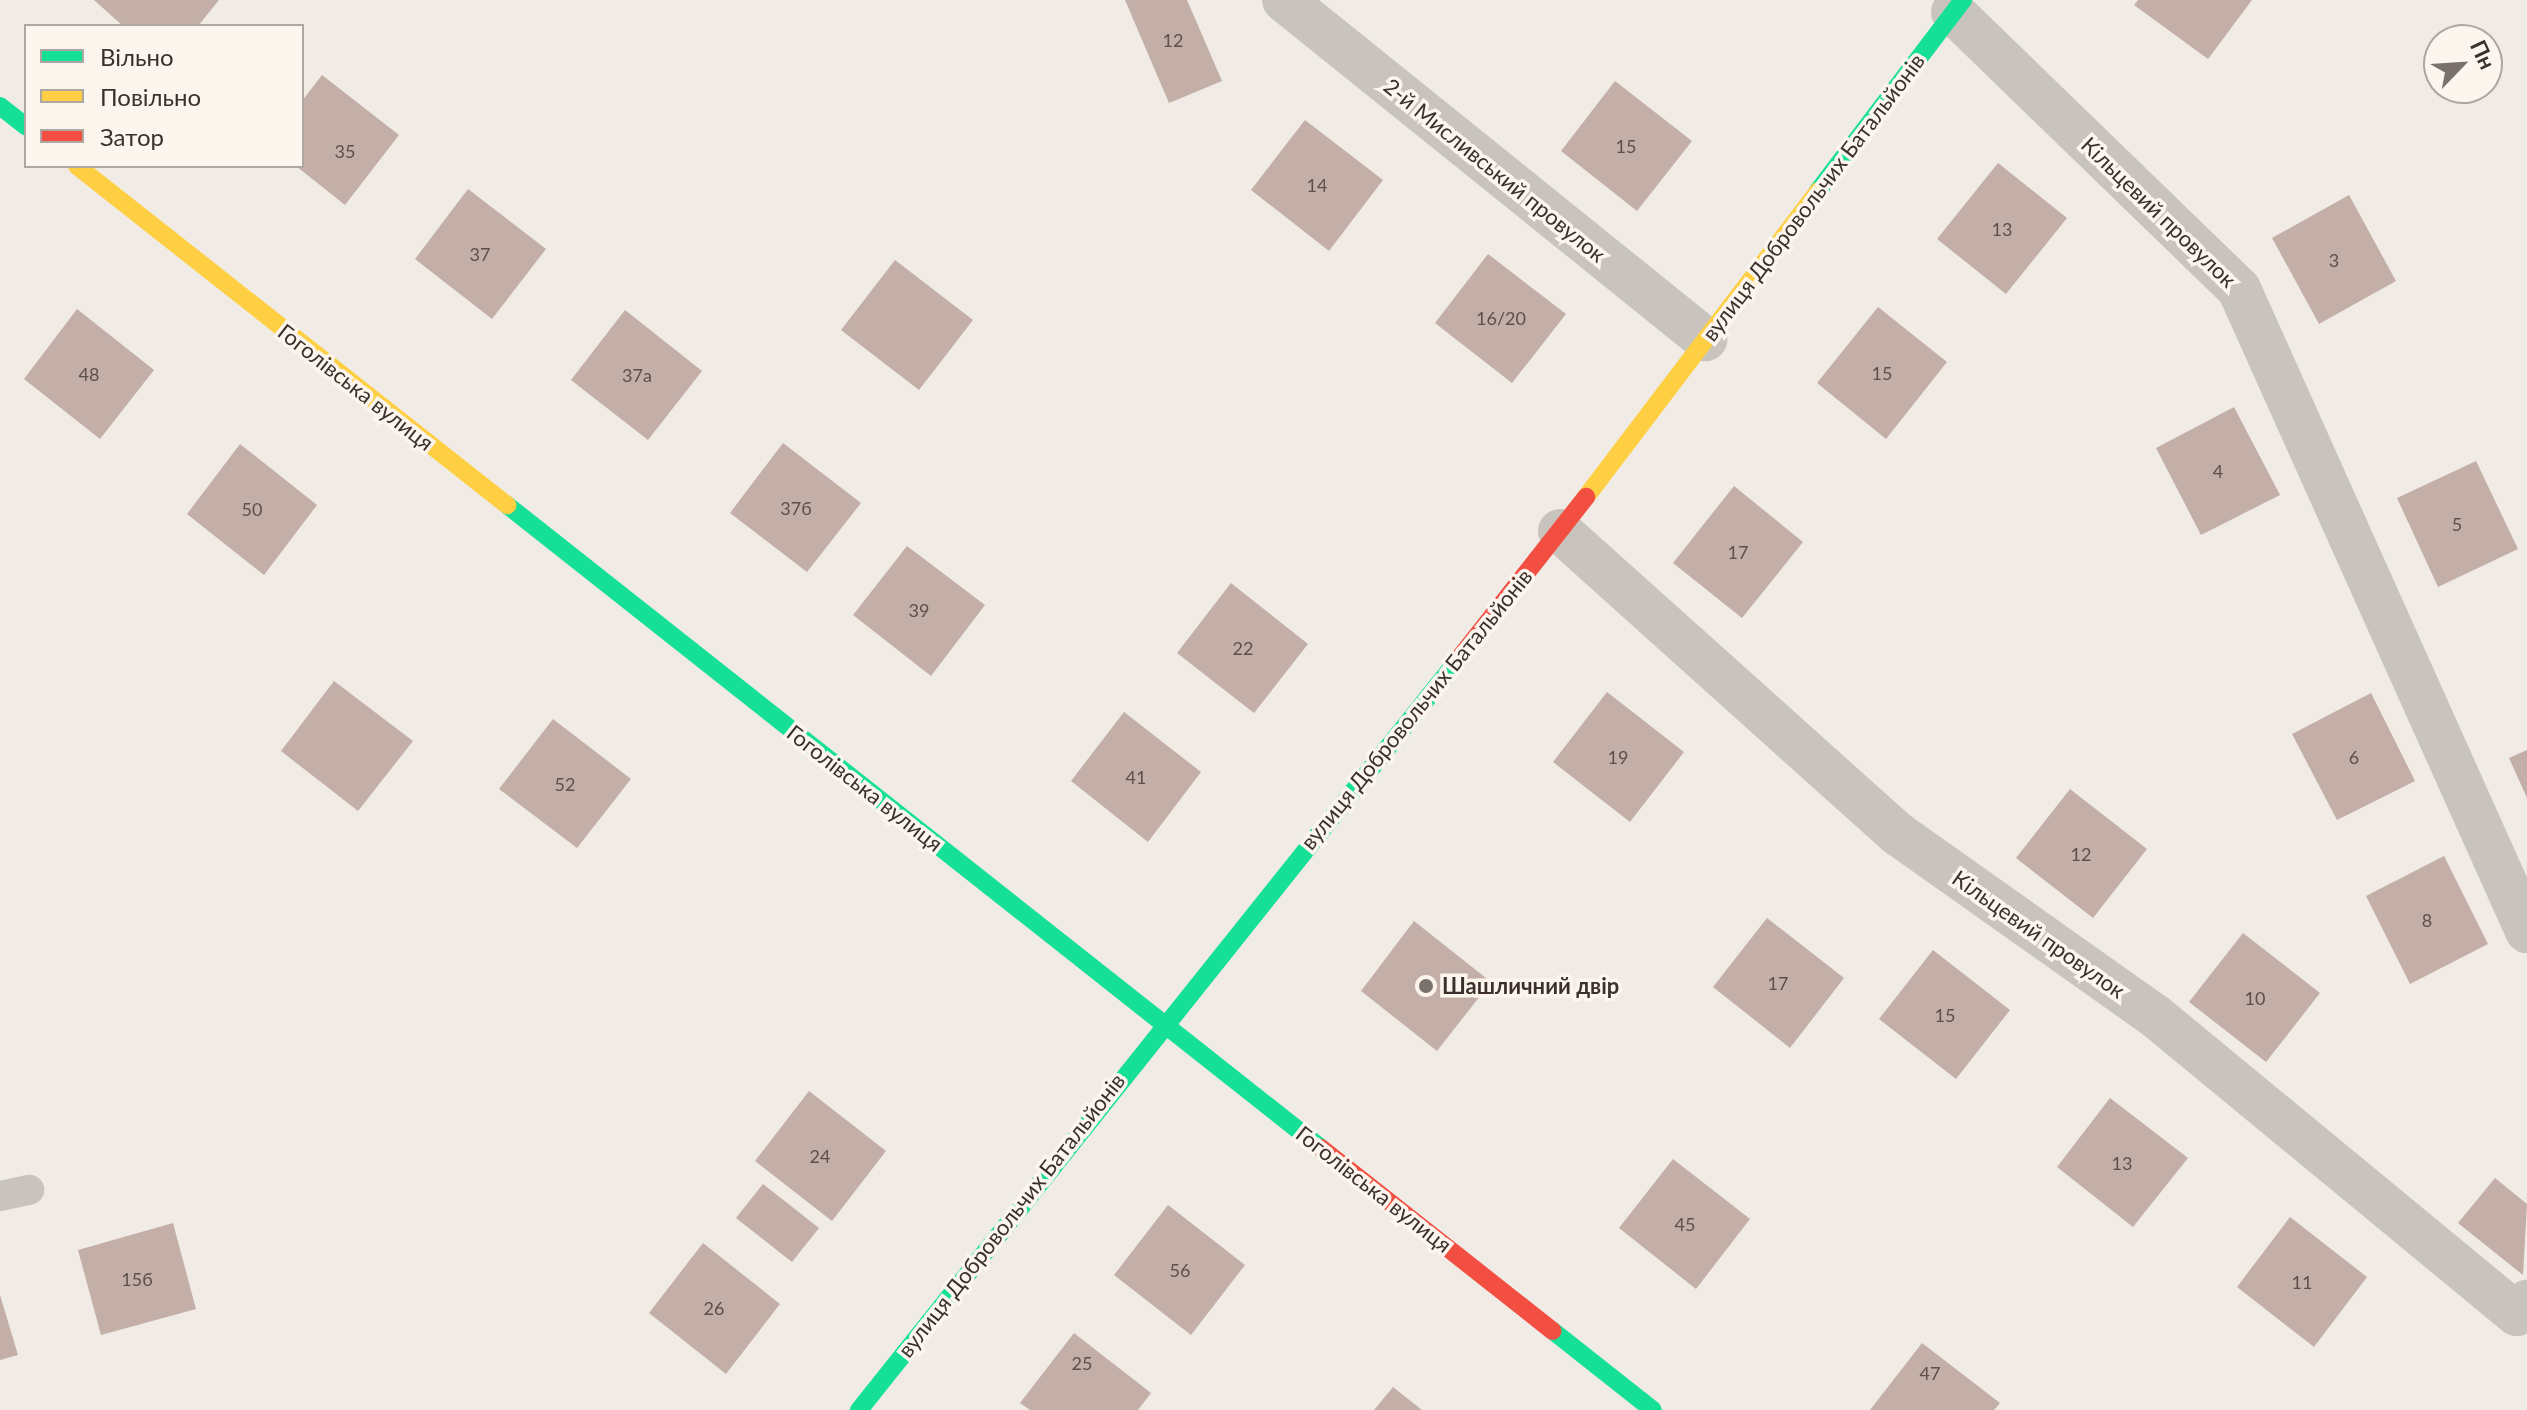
<!DOCTYPE html>
<html>
<head>
<meta charset="utf-8">
<style>
  body { margin:0 }
  #map { position:relative; width:2527px; height:1410px; overflow:hidden; background:#f0ebe5; font-family:Lato,sans-serif }
  div>[style] { position:absolute }
  .building>* { inset:0; background:#c3afa7 }
  .lane>* { height:30px; margin:-15px; padding:0 15px; transform-origin:15px; border-radius:15px; background:#c9c3be }
  .street>* { height:44px; margin:-22px; padding:0 22px; transform-origin:22px; border-radius:22px; background:#c9c3be }
  .fast>* { height:18px; margin:-9px; padding:0 9px; transform-origin:9px; border-radius:9px; background:#16e098 }
  .slow>* { height:18px; margin:-9px; padding:0 9px; transform-origin:9px; border-radius:9px; background:#ffcf43 }
  .jam>* { height:18px; margin:-9px; padding:0 9px; transform-origin:9px; border-radius:9px; background:#f24e42 }
  .dots>* { width:22px; height:22px; translate:-50% -50%; box-sizing:border-box; border:4px solid #fbf5ee; border-radius:50% }
  span { translate:-50% -50%; white-space:nowrap; text-align:center; line-height:1.15; -webkit-text-stroke:7px #fbf5ee; paint-order:stroke }
  .number-label { font-size:18px; color:#5d504a }
  .number-label span { -webkit-text-stroke-width:0 }
  .street-label { font-size:22px; color:#3b302b }
  .poi-label { font-size:22px; color:#3b302b; font-weight:700 }
  .left { translate:0 -50%; text-align:left }
  .legend { position:absolute; left:24px; top:24px; width:280px; height:144px; box-sizing:border-box; background:#fbf5ee; border:2px solid #aea6a0; margin:0; padding:10px 14px; list-style:none; font-size:24px; color:#3b302b }
  .legend li { display:flex; align-items:center; gap:16px; height:40px }
  .legend b { width:40px; border:2px solid #aea6a0 }
  .north { position:absolute; left:2423px; top:24px; width:80px; height:80px; box-sizing:border-box; background:#fbf5ee; border:2px solid #aea6a0; border-radius:50%; rotate:65deg; font-size:22px; font-weight:700; line-height:32px; text-align:center; color:#3b302b }
  .north::after { content:''; display:block; margin:auto; width:28px; height:36px; background:#7a716c; clip-path:polygon(50% 0,100% 100%,50% 72%,0 100%) }
</style>
</head>
<body>
<div id="map">
  <div class="building">
    <div style="clip-path:polygon(94px 0,219px 0,198px 26px,123px 26px)"></div>
    <div style="clip-path:polygon(1125px 0,1187px 0,1222px 81px,1169px 103px)"></div>
    <div style="clip-path:polygon(2138px 0,2252px 0,2208px 59px,2134px 5px)"></div>
    <div style="clip-path:polygon(322px 75px,399px 135px,345px 205px,296px 166px,302px 166px,302px 101px)"></div>
    <div style="clip-path:polygon(1615px 81px,1692px 141px,1637px 211px,1561px 151px)"></div>
    <div style="clip-path:polygon(1305px 120px,1383px 180px,1329px 251px,1251px 190px)"></div>
    <div style="clip-path:polygon(1998px 163px,2067px 218px,2006px 294px,1937px 239px)"></div>
    <div style="clip-path:polygon(468px 189px,546px 249px,492px 319px,415px 259px)"></div>
    <div style="clip-path:polygon(2349px 195px,2396px 281px,2319px 324px,2272px 238px)"></div>
    <div style="clip-path:polygon(1488px 254px,1566px 314px,1512px 383px,1435px 323px)"></div>
    <div style="clip-path:polygon(895px 260px,973px 320px,919px 390px,841px 330px)"></div>
    <div style="clip-path:polygon(1878px 307px,1947px 362px,1886px 439px,1817px 383px)"></div>
    <div style="clip-path:polygon(77px 309px,154px 370px,100px 439px,24px 379px)"></div>
    <div style="clip-path:polygon(625px 310px,702px 371px,648px 440px,571px 380px)"></div>
    <div style="clip-path:polygon(2234px 407px,2280px 495px,2201px 535px,2156px 448px)"></div>
    <div style="clip-path:polygon(783px 443px,861px 503px,807px 572px,730px 513px)"></div>
    <div style="clip-path:polygon(240px 444px,317px 505px,264px 575px,187px 514px)"></div>
    <div style="clip-path:polygon(2476px 461px,2518px 549px,2438px 587px,2397px 498px)"></div>
    <div style="clip-path:polygon(1734px 486px,1803px 542px,1742px 618px,1673px 563px)"></div>
    <div style="clip-path:polygon(907px 546px,985px 605px,931px 676px,853px 615px)"></div>
    <div style="clip-path:polygon(1231px 583px,1308px 644px,1254px 713px,1177px 653px)"></div>
    <div style="clip-path:polygon(334px 681px,413px 741px,358px 811px,281px 751px)"></div>
    <div style="clip-path:polygon(1607px 692px,1684px 752px,1630px 822px,1553px 762px)"></div>
    <div style="clip-path:polygon(2371px 693px,2415px 781px,2337px 820px,2292px 734px)"></div>
    <div style="clip-path:polygon(1124px 712px,1201px 772px,1148px 842px,1071px 781px)"></div>
    <div style="clip-path:polygon(553px 719px,631px 779px,577px 848px,499px 789px)"></div>
    <div style="clip-path:polygon(2527px 750px,2527px 798px,2509px 758px)"></div>
    <div style="clip-path:polygon(2070px 789px,2147px 849px,2093px 918px,2016px 858px)"></div>
    <div style="clip-path:polygon(2444px 856px,2488px 944px,2410px 984px,2366px 896px)"></div>
    <div style="clip-path:polygon(1767px 918px,1844px 978px,1790px 1048px,1713px 987px)"></div>
    <div style="clip-path:polygon(1414px 921px,1491px 982px,1437px 1051px,1361px 991px)"></div>
    <div style="clip-path:polygon(2243px 933px,2320px 993px,2266px 1062px,2189px 1002px)"></div>
    <div style="clip-path:polygon(1933px 950px,2010px 1010px,1956px 1079px,1879px 1019px)"></div>
    <div style="clip-path:polygon(809px 1091px,886px 1151px,832px 1221px,755px 1161px)"></div>
    <div style="clip-path:polygon(2110px 1098px,2188px 1158px,2133px 1227px,2057px 1167px)"></div>
    <div style="clip-path:polygon(1673px 1159px,1750px 1219px,1696px 1289px,1619px 1228px)"></div>
    <div style="clip-path:polygon(2495px 1178px,2527px 1204px,2523px 1275px,2458px 1223px)"></div>
    <div style="clip-path:polygon(763px 1184px,819px 1228px,792px 1262px,736px 1218px)"></div>
    <div style="clip-path:polygon(1168px 1205px,1245px 1265px,1191px 1335px,1114px 1275px)"></div>
    <div style="clip-path:polygon(2290px 1217px,2367px 1277px,2314px 1347px,2237px 1287px)"></div>
    <div style="clip-path:polygon(173px 1223px,196px 1309px,101px 1335px,78px 1250px)"></div>
    <div style="clip-path:polygon(703px 1243px,780px 1304px,726px 1374px,649px 1313px)"></div>
    <div style="clip-path:polygon(0 1295px,18px 1355px,0 1360px)"></div>
    <div style="clip-path:polygon(1074px 1333px,1151px 1393px,1138px 1410px,1030px 1410px,1020px 1403px)"></div>
    <div style="clip-path:polygon(1922px 1343px,2000px 1403px,1994px 1410px,1870px 1410px)"></div>
    <div style="clip-path:polygon(1393px 1387px,1422px 1410px,1374px 1410px)"></div>
  </div>
  <div class="lane">
    <div style="left:0;top:1196px;width:30px;rotate:-12deg"></div>
  </div>
  <div class="street">
    <div style="left:1284px;top:0;width:541px;rotate:38.84deg"></div>
    <div style="left:1953px;top:12px;width:398px;rotate:44.1deg"></div>
    <div style="left:2239px;top:289px;width:704px;rotate:65.84deg"></div>
    <div style="left:1560px;top:531px;width:454px;rotate:41.9deg"></div>
    <div style="left:1898px;top:834px;width:314px;rotate:35.3deg"></div>
    <div style="left:2154px;top:1015px;width:470px;rotate:39.5deg"></div>
    <div style="left:2517px;top:1314px;width:16px;rotate:-50deg"></div>
  </div>
  <div class="fast">
    <div style="left:0;top:106px;width:33px;rotate:38deg"></div>
    <div style="left:1818px;top:191px;width:240px;rotate:-52.8deg"></div>
    <div style="left:507px;top:505px;width:1037px;rotate:38.31deg"></div>
    <div style="left:1553px;top:1331px;width:127px;rotate:38.3deg"></div>
    <div style="left:859px;top:1410px;width:958px;rotate:-51.4deg"></div>
  </div>
  <div class="slow">
    <div style="left:77px;top:166px;width:548px;rotate:38.25deg"></div>
    <div style="left:1586px;top:497px;width:384px;rotate:-52.8deg"></div>
  </div>
  <div class="jam">
    <div style="left:1457px;top:661px;width:209px;rotate:-51.8deg"></div>
    <div style="left:1321px;top:1148px;width:295px;rotate:38.3deg"></div>
  </div>
  <div class="dots">
    <div style="left:1426px;top:986px;background:#7a716c"></div>
  </div>
  <div class="number-label">
    <span style="left:1173px;top:40px">12</span>
    <span style="left:1626px;top:146px">15</span>
    <span style="left:345px;top:151px">35</span>
    <span style="left:1317px;top:185px">14</span>
    <span style="left:2002px;top:229px">13</span>
    <span style="left:480px;top:254px">37</span>
    <span style="left:2334px;top:260px">3</span>
    <span style="left:1501px;top:318px">16/20</span>
    <span style="left:1882px;top:373px">15</span>
    <span style="left:89px;top:374px">48</span>
    <span style="left:637px;top:375px">37а</span>
    <span style="left:2218px;top:471px">4</span>
    <span style="left:796px;top:508px">37б</span>
    <span style="left:252px;top:509px">50</span>
    <span style="left:2457px;top:524px">5</span>
    <span style="left:1738px;top:552px">17</span>
    <span style="left:919px;top:610px">39</span>
    <span style="left:1243px;top:648px">22</span>
    <span style="left:1618px;top:757px">19</span>
    <span style="left:2354px;top:757px">6</span>
    <span style="left:1136px;top:777px">41</span>
    <span style="left:565px;top:784px">52</span>
    <span style="left:2081px;top:854px">12</span>
    <span style="left:2427px;top:920px">8</span>
    <span style="left:1778px;top:983px">17</span>
    <span style="left:2255px;top:998px">10</span>
    <span style="left:1945px;top:1015px">15</span>
    <span style="left:820px;top:1156px">24</span>
    <span style="left:2122px;top:1163px">13</span>
    <span style="left:1685px;top:1224px">45</span>
    <span style="left:1180px;top:1270px">56</span>
    <span style="left:137px;top:1279px">15б</span>
    <span style="left:2302px;top:1282px">11</span>
    <span style="left:714px;top:1308px">26</span>
    <span style="left:1082px;top:1363px">25</span>
    <span style="left:1930px;top:1373px">47</span>
  </div>
  <div class="street-label">
    <span style="left:1495px;top:170px;rotate:39deg">2-й Мисливський провулок</span>
    <span style="left:1813px;top:197px;rotate:-53deg">вулиця Добровольчих Батальйонів</span>
    <span style="left:2159px;top:212px;rotate:44deg">Кільцевий провулок</span>
    <span style="left:356px;top:387px;rotate:38deg">Гоголівська вулиця</span>
    <span style="left:1416px;top:709px;rotate:-51deg">вулиця Добровольчих Батальйонів</span>
    <span style="left:865px;top:788px;rotate:38deg">Гоголівська вулиця</span>
    <span style="left:2039px;top:934px;rotate:35deg">Кільцевий провулок</span>
    <span style="left:1374px;top:1189px;rotate:38deg">Гоголівська вулиця</span>
    <span style="left:1011px;top:1215px;rotate:-52deg">вулиця Добровольчих Батальйонів</span>
  </div>
  <div class="poi-label">
    <span class="left" style="left:1442px;top:986px">Шашличний двір</span>
  </div>
  <ul class="legend">
  <li><b style="height:10px;background:#16e098"></b>Вільно</li>
  <li><b style="height:10px;background:#ffcf43"></b>Повільно</li>
  <li><b style="height:10px;background:#f24e42"></b>Затор</li>
  </ul>
  <div class="north">Пн</div>
</div>
</body>
</html>
